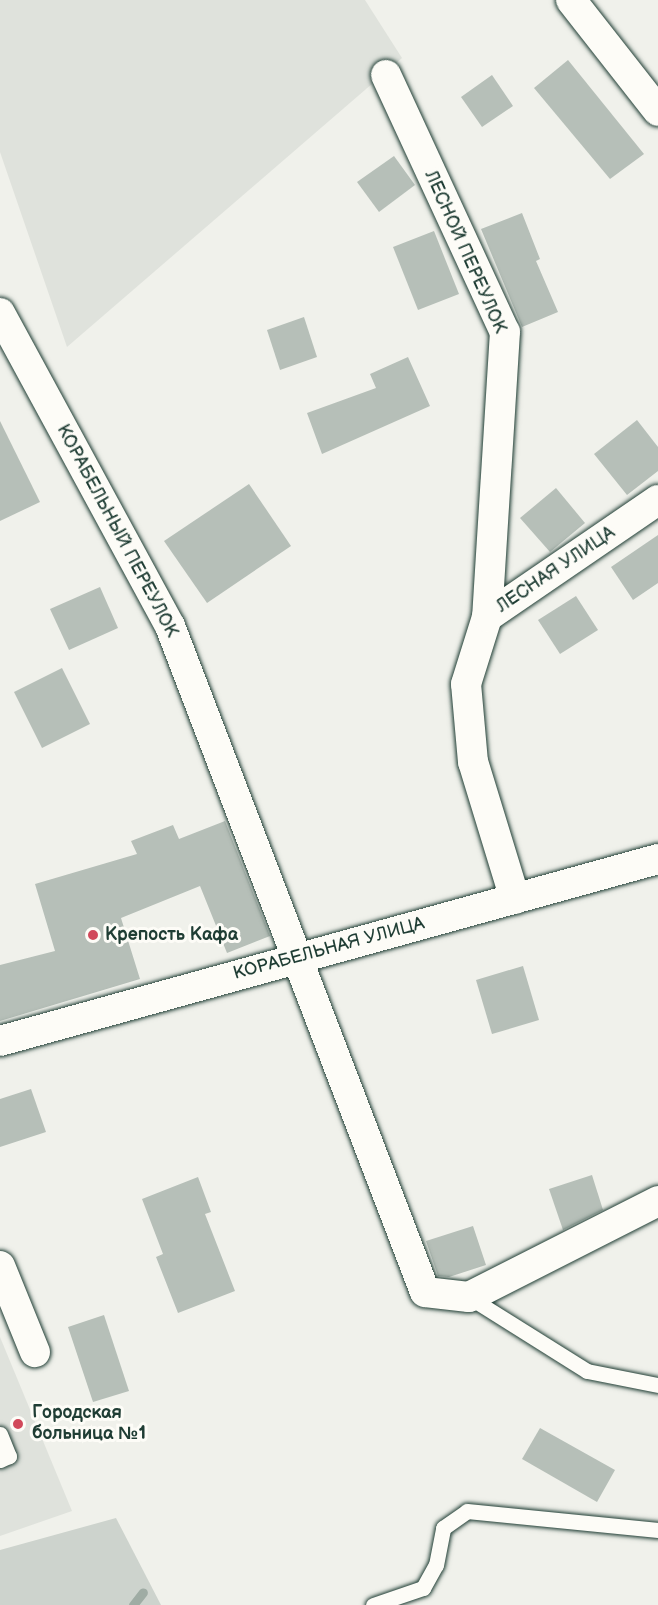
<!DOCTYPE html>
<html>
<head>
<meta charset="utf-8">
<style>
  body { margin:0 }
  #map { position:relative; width:658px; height:1605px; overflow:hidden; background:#f0f1eb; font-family:"Balsamiq Sans",sans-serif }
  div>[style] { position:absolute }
  .built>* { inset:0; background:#dfe2dc }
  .green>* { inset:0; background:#cdd3cd }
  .stream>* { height:9px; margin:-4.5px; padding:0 4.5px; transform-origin:4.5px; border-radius:4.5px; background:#9faca4 }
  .building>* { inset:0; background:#b6bfb8 }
  .roads { filter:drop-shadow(0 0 2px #1f3d34) drop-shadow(0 0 2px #1f3d34) }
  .lane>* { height:15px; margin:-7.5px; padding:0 7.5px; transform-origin:7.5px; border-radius:7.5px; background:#fdfcf7 }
  .street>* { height:30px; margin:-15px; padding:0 15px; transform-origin:15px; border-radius:15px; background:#fdfcf7 }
  .dots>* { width:16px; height:16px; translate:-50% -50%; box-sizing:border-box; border:3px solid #fdfcf7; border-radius:50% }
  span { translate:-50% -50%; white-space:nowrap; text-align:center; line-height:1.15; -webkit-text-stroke:6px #fdfcf7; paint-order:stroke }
  .street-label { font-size:18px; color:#1f3d34 }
  .poi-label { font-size:18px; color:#1f3d34; font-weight:700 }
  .left { translate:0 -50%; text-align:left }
</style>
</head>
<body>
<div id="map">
  <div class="built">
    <div style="clip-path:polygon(0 0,365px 0,402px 58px,67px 347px,0 152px)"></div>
    <div style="clip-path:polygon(0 1337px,72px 1511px,0 1536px)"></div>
  </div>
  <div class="green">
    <div style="clip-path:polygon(116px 1518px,161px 1605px,0 1605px,0 1550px)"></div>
  </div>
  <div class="stream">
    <div style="left:133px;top:1605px;width:16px;rotate:-52deg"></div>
  </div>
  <div class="building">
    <div style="clip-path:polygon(568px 60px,644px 154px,610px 179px,534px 88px)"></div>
    <div style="clip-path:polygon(492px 75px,513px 106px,482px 127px,461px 97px)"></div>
    <div style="clip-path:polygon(394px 156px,415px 185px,379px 212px,357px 182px)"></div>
    <div style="clip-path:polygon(522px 213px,540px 259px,536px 261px,558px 312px,522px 327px,481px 229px)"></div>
    <div style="clip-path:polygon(434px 231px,459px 294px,418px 310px,393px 247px)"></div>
    <div style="clip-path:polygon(304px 317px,317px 357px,280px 370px,267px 330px)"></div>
    <div style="clip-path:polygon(408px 357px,430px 406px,322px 454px,307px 413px,376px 388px,370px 374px)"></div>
    <div style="clip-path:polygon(637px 420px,658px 447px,658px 471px,627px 495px,594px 454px)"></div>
    <div style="clip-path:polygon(0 421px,40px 502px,0 521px)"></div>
    <div style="clip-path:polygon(249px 484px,291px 546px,207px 603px,164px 541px)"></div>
    <div style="clip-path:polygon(556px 488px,585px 523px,550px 552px,520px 518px)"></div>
    <div style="clip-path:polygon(658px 535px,658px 583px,633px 600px,611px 567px)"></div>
    <div style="clip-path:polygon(100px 587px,118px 628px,69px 650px,50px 609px)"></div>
    <div style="clip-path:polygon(576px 596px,598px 630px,560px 654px,538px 620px)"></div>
    <div style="clip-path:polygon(62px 668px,90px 724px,42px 748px,14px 692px)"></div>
    <div style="clip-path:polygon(225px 821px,270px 936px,227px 953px,200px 886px,121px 918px,140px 979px,0 1021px,0 965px,55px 951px,35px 884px,137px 854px,131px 841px,173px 825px,179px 839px)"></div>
    <div style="clip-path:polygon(523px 966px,539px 1020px,492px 1034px,476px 980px)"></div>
    <div style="clip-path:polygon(31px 1089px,46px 1132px,0 1147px,0 1099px)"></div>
    <div style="clip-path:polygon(592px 1175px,603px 1210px,563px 1230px,549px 1189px)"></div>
    <div style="clip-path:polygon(198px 1177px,211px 1212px,205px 1214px,235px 1291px,178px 1313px,156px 1257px,163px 1254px,142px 1199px)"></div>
    <div style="clip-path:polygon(473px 1226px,486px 1265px,449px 1277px,438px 1276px,426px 1241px)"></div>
    <div style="clip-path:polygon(104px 1315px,129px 1391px,93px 1402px,68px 1327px)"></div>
    <div style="clip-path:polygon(540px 1428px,615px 1470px,597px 1502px,522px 1459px)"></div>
  </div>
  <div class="roads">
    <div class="lane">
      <div style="left:469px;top:1297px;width:139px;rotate:32.1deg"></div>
      <div style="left:587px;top:1371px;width:72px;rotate:11.2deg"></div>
      <div style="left:0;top:1434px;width:24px;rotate:68deg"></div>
      <div style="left:9px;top:1456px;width:10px;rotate:156deg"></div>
      <div style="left:373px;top:1605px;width:53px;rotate:-18.8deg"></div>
      <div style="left:423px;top:1588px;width:26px;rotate:-61deg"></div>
      <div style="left:436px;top:1565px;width:38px;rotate:-79deg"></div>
      <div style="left:443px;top:1528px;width:29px;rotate:-35deg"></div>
      <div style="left:467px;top:1511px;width:192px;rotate:5.7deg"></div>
    </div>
    <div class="street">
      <div style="left:571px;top:0;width:141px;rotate:51.9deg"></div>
      <div style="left:386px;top:75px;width:283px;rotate:65.2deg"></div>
      <div style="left:505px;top:332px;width:286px;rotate:93.6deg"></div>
      <div style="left:0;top:313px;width:356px;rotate:61.5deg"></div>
      <div style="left:170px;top:626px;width:713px;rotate:69.05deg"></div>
      <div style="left:425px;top:1292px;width:44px;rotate:6.5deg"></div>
      <div style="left:469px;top:1297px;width:212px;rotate:-26.9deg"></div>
      <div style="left:515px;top:899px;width:143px;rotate:-107deg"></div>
      <div style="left:473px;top:762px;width:78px;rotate:-95.1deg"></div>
      <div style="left:466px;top:684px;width:70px;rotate:-72.6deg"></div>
      <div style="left:487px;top:617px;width:207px;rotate:-34.4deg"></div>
      <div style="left:0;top:1041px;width:683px;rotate:-15.46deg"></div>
      <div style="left:0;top:1266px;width:93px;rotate:67.9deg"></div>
    </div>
  </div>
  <div class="dots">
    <div style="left:93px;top:935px;background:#d1495b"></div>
    <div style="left:18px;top:1424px;background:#d1495b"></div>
  </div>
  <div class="street-label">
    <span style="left:465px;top:252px;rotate:66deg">ЛЕСНОЙ ПЕРЕУЛОК</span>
    <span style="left:117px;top:531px;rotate:62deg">КОРАБЕЛЬНЫЙ ПЕРЕУЛОК</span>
    <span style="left:556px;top:570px;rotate:-34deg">ЛЕСНАЯ УЛИЦА</span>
    <span style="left:329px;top:949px;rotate:-15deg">КОРАБЕЛЬНАЯ УЛИЦА</span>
  </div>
  <div class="poi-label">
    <span class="left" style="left:105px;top:935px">Крепость Кафа</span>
    <span class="left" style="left:32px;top:1424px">Городская<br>больница №1</span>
  </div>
</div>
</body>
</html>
